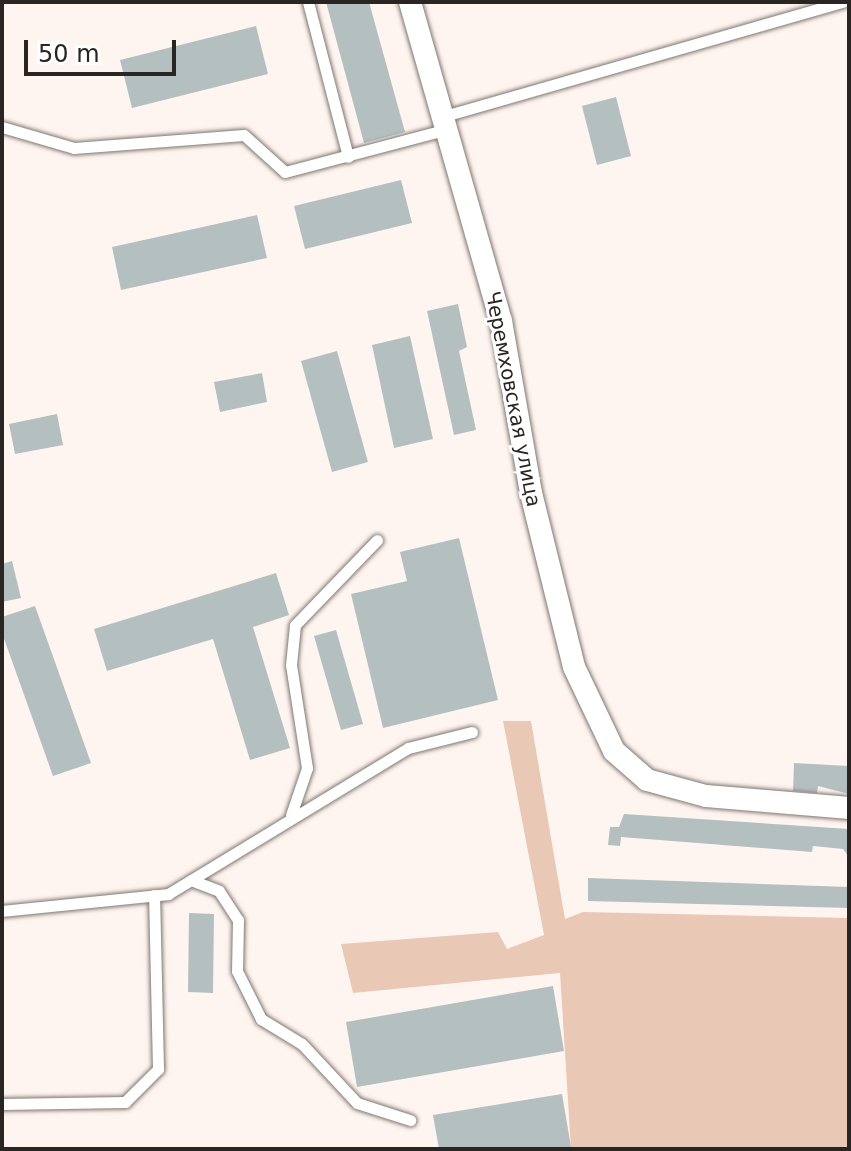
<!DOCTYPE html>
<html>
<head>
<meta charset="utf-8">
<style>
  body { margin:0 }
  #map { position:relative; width:851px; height:1151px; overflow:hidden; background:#fff5f0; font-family:"DejaVu Sans",sans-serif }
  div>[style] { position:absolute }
  .green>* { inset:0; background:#eac8b6 }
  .building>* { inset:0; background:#b4c0c0 }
  .roads { filter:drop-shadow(0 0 2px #807772) drop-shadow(0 0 2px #807772) }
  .service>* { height:11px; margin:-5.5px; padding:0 5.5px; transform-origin:5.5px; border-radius:5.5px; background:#fff }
  .minor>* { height:22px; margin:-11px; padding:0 11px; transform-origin:11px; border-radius:11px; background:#fff }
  span { translate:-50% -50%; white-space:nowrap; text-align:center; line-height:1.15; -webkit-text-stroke:6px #fff; paint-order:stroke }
  .street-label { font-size:20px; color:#282523 }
  .frame { position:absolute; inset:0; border:4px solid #282523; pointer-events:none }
  .scale { position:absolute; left:24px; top:40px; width:152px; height:36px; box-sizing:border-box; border:4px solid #282523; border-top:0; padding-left:10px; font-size:24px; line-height:28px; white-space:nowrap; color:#282523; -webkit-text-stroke:6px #fff; paint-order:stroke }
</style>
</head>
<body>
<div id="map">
  <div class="green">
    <div style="clip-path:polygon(503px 721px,531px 721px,565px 919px,583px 912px,849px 918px,849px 1149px,571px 1149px,560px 973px,353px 993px,341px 944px,498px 932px,507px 949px,544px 935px)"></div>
  </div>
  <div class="building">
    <div style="clip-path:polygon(326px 2px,369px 2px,405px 132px,364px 143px)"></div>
    <div style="clip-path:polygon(256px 26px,268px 74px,132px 108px,120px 60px)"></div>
    <div style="clip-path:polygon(616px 97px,631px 156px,597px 165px,582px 106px)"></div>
    <div style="clip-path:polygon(401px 180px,412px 223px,305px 249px,294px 206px)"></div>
    <div style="clip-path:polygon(257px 215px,267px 258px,121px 290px,112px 247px)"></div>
    <div style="clip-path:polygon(458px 304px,467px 347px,459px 351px,476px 430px,454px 435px,427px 311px)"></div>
    <div style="clip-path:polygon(410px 336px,433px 439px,394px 448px,372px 345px)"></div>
    <div style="clip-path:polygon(337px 351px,368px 462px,332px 472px,301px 361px)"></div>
    <div style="clip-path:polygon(262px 373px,267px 402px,220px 412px,214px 382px)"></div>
    <div style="clip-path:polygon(57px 414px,63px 445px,15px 454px,9px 424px)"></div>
    <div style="clip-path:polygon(459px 538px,498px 700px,383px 728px,351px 594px,407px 581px,400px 552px)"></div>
    <div style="clip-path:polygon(12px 561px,21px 598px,2px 602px,2px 564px)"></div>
    <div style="clip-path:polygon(276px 573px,289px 615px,253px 627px,290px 748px,250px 760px,213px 639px,107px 671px,94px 629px)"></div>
    <div style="clip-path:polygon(35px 606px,91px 763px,53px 776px,2px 633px,2px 617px)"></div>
    <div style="clip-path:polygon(336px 630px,363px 724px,341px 730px,314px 636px)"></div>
    <div style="clip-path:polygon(794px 763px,849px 766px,849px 794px,818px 786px,817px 793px,793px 791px)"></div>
    <div style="clip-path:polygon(624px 814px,849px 829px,849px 857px,843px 849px,813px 846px,812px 852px,621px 837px,620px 846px,608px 845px,610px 827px,619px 827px)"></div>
    <div style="clip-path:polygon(588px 878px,849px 887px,849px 908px,588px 901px)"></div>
    <div style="clip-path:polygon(189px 913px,214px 914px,213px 993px,188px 992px)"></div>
    <div style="clip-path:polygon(553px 986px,564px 1051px,357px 1087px,346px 1022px)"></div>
    <div style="clip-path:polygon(562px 1094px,571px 1147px,439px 1149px,433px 1115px)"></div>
  </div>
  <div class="roads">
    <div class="service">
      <div style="left:308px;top:2px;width:160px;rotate:75.5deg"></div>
      <div style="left:441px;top:117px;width:418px;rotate:-16deg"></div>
      <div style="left:2px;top:127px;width:75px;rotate:16.3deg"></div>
      <div style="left:74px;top:148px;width:170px;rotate:-4.4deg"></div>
      <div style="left:244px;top:135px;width:55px;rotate:42.1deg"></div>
      <div style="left:285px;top:172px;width:164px;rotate:-14.8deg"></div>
      <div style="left:291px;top:815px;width:50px;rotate:-71.2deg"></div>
      <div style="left:307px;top:768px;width:104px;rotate:-98.8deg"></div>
      <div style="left:291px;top:665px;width:40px;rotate:-84.3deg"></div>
      <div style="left:295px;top:625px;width:118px;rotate:-46deg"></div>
      <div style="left:191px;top:880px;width:30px;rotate:21deg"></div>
      <div style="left:219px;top:891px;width:35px;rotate:57deg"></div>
      <div style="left:238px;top:920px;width:51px;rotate:91.1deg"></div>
      <div style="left:237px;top:971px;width:54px;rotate:63.4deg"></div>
      <div style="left:261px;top:1019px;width:48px;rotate:31.4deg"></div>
      <div style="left:302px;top:1044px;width:81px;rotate:47deg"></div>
      <div style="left:357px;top:1103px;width:56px;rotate:17.8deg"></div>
      <div style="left:2px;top:911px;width:167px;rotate:-5.8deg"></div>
      <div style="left:168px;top:894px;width:281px;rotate:-31.3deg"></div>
      <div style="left:408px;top:748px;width:66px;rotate:-14deg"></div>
      <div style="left:2px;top:1104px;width:123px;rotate:-0.9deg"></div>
      <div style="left:125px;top:1102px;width:47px;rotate:-45deg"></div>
      <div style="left:158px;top:1069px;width:174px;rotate:-91.3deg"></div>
    </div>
    <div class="minor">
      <div style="left:410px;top:2px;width:332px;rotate:74.1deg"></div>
      <div style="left:501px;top:321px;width:175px;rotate:80.1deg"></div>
      <div style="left:531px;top:493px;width:179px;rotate:76.1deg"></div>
      <div style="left:574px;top:667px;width:93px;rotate:64.5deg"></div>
      <div style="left:614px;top:751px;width:44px;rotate:41.3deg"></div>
      <div style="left:647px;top:780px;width:61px;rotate:15.2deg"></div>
      <div style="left:706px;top:796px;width:144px;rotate:4.8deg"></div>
    </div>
  </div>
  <div class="street-label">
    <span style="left:513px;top:399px;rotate:79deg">Черемховская улица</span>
  </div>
  <div class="frame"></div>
  <div class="scale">50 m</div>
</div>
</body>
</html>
